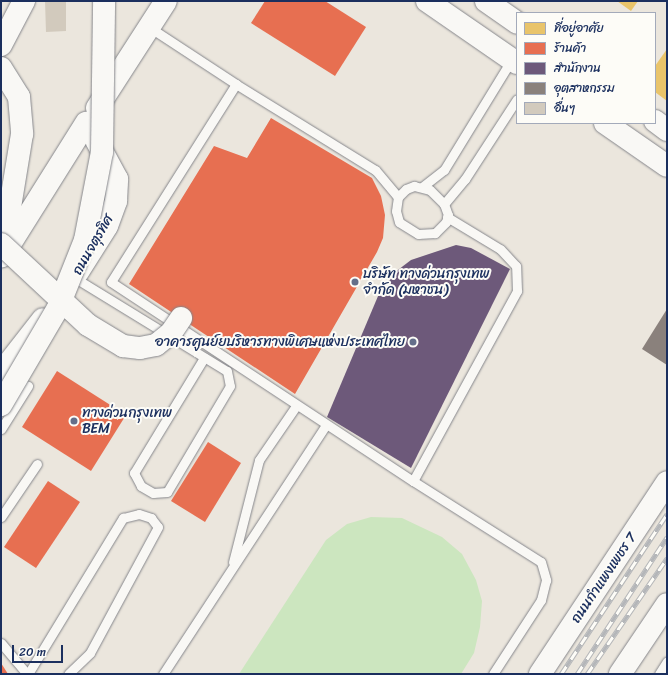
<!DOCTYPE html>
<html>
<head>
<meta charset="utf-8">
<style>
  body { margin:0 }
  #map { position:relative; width:668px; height:675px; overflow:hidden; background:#ebe6dd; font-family:Sriracha,"Playpen Sans Thai",sans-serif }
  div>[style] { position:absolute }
  .green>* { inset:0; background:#cce6bf }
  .homes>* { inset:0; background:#e9c46a }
  .shops>* { inset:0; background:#e76f51 }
  .offices>* { inset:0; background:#6d597a }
  .industry>* { inset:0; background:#8a817c }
  .building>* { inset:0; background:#d2cabd }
  .roads { filter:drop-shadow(0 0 1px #85868b) drop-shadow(0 0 1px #85868b) }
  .service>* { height:9px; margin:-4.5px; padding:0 4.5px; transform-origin:4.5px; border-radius:4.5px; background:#f9f8f5 }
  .tertiary>* { height:22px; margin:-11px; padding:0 11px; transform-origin:11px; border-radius:11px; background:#f9f8f5 }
  .secondary>* { height:22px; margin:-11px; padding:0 11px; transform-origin:11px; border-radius:11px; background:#f9f8f5 }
  .motorway>* { height:22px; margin:-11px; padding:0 11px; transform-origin:11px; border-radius:11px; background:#f9f8f5 }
  .rail>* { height:4.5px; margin-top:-2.25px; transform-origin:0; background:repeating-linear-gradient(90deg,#fdfcf7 0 9px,#b4b6b9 0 18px); box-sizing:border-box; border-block:1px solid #b4b6b9 }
  .bridges { filter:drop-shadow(0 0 1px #85868b) drop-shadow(0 0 1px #85868b) }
  .secondary-bridge>* { height:22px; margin:-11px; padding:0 11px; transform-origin:11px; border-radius:11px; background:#f9f8f5 }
  .motorway-bridge>* { height:22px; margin:-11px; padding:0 11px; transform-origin:11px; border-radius:11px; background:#f9f8f5 }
  .dots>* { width:11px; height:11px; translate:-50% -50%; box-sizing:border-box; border:2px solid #fdfcf7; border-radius:50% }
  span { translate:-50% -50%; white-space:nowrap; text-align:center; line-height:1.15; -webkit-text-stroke:4px #fdfcf7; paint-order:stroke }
  .street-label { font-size:14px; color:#1b2f5e }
  .poi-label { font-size:14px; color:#1b2f5e }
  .left { translate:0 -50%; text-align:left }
  .right { translate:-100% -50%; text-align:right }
  .frame { position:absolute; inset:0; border:2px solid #1b2f5e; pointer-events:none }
  .legend { position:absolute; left:516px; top:12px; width:140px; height:112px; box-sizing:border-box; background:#fdfcf7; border:1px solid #a3aaba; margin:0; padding:5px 7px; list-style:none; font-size:12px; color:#1b2f5e }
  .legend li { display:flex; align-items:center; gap:8px; height:20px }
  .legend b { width:20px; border:1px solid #a3aaba }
  .scale { position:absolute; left:12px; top:645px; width:51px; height:18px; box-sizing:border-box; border:2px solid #1b2f5e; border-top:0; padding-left:5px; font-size:12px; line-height:14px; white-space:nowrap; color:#1b2f5e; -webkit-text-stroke:3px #fdfcf7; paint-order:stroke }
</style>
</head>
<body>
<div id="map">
  <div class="green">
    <div style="clip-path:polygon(371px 517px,402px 518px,442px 537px,462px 554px,476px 580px,482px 601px,480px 627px,474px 653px,461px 674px,239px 674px,326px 540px,347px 524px)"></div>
  </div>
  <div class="homes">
    <div style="clip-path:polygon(617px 1px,638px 1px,631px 11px)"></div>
    <div style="clip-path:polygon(667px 49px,667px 101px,655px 92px,655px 66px)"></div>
  </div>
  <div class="shops">
    <div style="clip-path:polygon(265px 1px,325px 1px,366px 27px,335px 76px,251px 23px)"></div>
    <div style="clip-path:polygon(271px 118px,372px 178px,381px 196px,385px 215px,383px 238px,377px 252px,295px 394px,129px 284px,214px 146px,247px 158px)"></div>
    <div style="clip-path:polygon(57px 371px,126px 415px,91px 471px,22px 427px)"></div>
    <div style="clip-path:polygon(208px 442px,241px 463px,205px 522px,171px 501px)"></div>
    <div style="clip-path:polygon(48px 481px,80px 502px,36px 568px,4px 547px)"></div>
    <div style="clip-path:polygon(1px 663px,8px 674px,1px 674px)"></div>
  </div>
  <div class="offices">
    <div style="clip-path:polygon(456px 245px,471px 248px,510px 269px,411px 468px,327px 417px,381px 289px,394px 273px,411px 260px)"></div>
  </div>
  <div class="industry">
    <div style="clip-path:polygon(667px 309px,667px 365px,642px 349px)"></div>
  </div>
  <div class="building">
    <div style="clip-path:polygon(45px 1px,66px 1px,66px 31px,46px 32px)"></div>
  </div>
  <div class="roads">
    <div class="service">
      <div style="left:149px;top:27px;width:104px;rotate:33.2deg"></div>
      <div style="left:414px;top:186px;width:16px;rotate:14deg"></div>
      <div style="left:430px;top:190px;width:20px;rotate:45deg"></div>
      <div style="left:444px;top:204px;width:12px;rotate:70deg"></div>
      <div style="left:448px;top:215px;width:7px;rotate:106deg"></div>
      <div style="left:446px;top:222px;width:16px;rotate:135deg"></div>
      <div style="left:435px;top:233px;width:17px;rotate:177deg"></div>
      <div style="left:418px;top:234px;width:22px;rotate:-148deg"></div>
      <div style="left:399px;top:222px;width:11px;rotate:-105deg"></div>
      <div style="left:396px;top:211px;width:14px;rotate:-82deg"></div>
      <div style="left:398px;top:197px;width:11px;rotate:-45deg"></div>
      <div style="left:406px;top:189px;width:9px;rotate:-21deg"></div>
      <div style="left:422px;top:187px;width:28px;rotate:-38deg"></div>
      <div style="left:444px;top:170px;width:130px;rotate:-58.5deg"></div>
      <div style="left:398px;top:197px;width:35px;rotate:-130deg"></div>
      <div style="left:375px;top:170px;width:163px;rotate:-148.3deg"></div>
      <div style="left:236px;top:84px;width:234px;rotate:122.3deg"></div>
      <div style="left:111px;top:282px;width:362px;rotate:33.4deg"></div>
      <div style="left:413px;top:481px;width:217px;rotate:-61.3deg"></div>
      <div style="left:517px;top:291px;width:25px;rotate:-92deg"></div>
      <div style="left:516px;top:266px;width:23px;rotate:-133deg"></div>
      <div style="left:500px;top:249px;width:62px;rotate:-148.9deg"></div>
      <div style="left:444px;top:204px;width:33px;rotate:-50deg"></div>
      <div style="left:465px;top:179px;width:95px;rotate:-57deg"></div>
      <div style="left:75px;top:278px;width:178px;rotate:31.5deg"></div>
      <div style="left:227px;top:371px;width:15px;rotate:79deg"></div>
      <div style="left:230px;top:386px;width:123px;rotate:120.7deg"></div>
      <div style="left:167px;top:492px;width:14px;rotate:176deg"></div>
      <div style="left:153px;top:493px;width:14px;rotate:-150deg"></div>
      <div style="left:141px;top:486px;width:15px;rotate:-118deg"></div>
      <div style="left:134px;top:473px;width:135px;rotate:-58.7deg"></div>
      <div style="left:1px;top:429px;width:51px;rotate:-57.9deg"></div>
      <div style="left:413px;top:481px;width:151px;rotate:32.3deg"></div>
      <div style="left:541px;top:562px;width:19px;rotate:74deg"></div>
      <div style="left:546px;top:580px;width:21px;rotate:104deg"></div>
      <div style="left:541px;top:600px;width:88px;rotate:123deg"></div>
      <div style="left:1px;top:517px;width:64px;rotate:-55.8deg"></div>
      <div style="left:233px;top:562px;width:105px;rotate:-75.7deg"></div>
      <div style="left:259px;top:460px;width:65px;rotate:-55.6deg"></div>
      <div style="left:1px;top:643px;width:40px;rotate:50deg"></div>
      <div style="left:28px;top:674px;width:183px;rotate:-58.7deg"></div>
      <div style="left:123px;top:518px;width:16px;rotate:-14deg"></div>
      <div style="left:139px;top:514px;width:13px;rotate:18deg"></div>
      <div style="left:151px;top:518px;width:11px;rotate:52deg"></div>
      <div style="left:158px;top:527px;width:143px;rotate:118.4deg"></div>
      <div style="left:90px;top:653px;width:30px;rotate:136deg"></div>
      <div style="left:163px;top:674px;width:298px;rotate:-56.8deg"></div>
      <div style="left:659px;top:674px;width:15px;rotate:-58deg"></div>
    </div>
    <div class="tertiary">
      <div style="left:540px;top:674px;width:230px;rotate:-56.5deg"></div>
      <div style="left:620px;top:674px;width:84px;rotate:-56.1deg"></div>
    </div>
    <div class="secondary">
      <div style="left:427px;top:1px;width:109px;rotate:34.6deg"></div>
      <div style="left:486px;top:1px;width:38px;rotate:35deg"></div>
      <div style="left:97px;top:108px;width:127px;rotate:-57.2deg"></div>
      <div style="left:655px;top:121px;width:15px;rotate:37deg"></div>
      <div style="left:605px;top:123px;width:75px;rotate:34.7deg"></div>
      <div style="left:78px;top:272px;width:54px;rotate:-57.8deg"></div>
      <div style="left:107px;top:226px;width:27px;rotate:-70deg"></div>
      <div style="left:116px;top:201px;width:22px;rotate:-87deg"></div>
      <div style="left:117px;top:179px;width:44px;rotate:-118.3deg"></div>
      <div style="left:1px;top:373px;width:68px;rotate:-52.1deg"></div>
    </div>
    <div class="motorway">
      <div style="left:1px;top:45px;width:50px;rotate:-62.4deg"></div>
      <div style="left:1px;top:68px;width:34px;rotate:58deg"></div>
      <div style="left:19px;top:97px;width:37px;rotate:85deg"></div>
      <div style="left:22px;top:134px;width:124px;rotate:99.3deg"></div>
      <div style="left:7px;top:249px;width:149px;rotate:-57.9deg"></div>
    </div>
  </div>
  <div class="rail">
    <div style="left:561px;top:674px;width:192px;rotate:-56.5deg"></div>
    <div style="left:577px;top:674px;width:164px;rotate:-56.7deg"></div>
    <div style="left:587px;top:674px;width:141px;rotate:-55.4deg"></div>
  </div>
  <div class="bridges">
    <div class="secondary-bridge">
      <div style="left:1px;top:405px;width:113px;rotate:-59.6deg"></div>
      <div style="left:58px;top:308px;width:73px;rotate:-68.3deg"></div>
      <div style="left:85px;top:240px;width:90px;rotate:-79.1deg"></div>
      <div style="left:102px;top:152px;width:151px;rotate:-89.2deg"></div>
    </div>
    <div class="motorway-bridge">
      <div style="left:1px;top:244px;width:119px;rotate:43deg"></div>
      <div style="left:88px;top:325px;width:41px;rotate:31deg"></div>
      <div style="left:123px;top:346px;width:17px;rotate:7deg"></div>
      <div style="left:140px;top:348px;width:16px;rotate:-11deg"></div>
      <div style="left:156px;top:345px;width:19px;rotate:-39deg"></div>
      <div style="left:171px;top:333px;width:18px;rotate:-56deg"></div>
    </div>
  </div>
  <div class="dots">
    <div style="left:355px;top:282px;background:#646f8a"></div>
    <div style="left:413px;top:342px;background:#646f8a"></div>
    <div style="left:74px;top:421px;background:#646f8a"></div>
  </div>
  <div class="street-label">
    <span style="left:93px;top:245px;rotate:-60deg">ถนนจตุรทิศ</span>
    <span style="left:604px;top:578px;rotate:-56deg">ถนนกำแพงเพชร 7</span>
  </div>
  <div class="poi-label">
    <span class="left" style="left:363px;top:282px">บริษัท ทางด่วนกรุงเทพ<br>จำกัด (มหาชน)</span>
    <span class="right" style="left:405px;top:342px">อาคารศูนย์ยบริหารทางพิเศษแห่งประเทศไทย</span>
    <span class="left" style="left:82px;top:421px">ทางด่วนกรุงเทพ<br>BEM</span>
  </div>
  <div class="frame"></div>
  <ul class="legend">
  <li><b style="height:11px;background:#e9c46a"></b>ที่อยู่อาศัย</li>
  <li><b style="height:11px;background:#e76f51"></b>ร้านค้า</li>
  <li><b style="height:11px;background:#6d597a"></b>สำนักงาน</li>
  <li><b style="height:11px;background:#8a817c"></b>อุตสาหกรรม</li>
  <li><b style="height:11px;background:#d2cabd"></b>อื่นๆ</li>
  </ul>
  <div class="scale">20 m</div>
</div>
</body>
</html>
